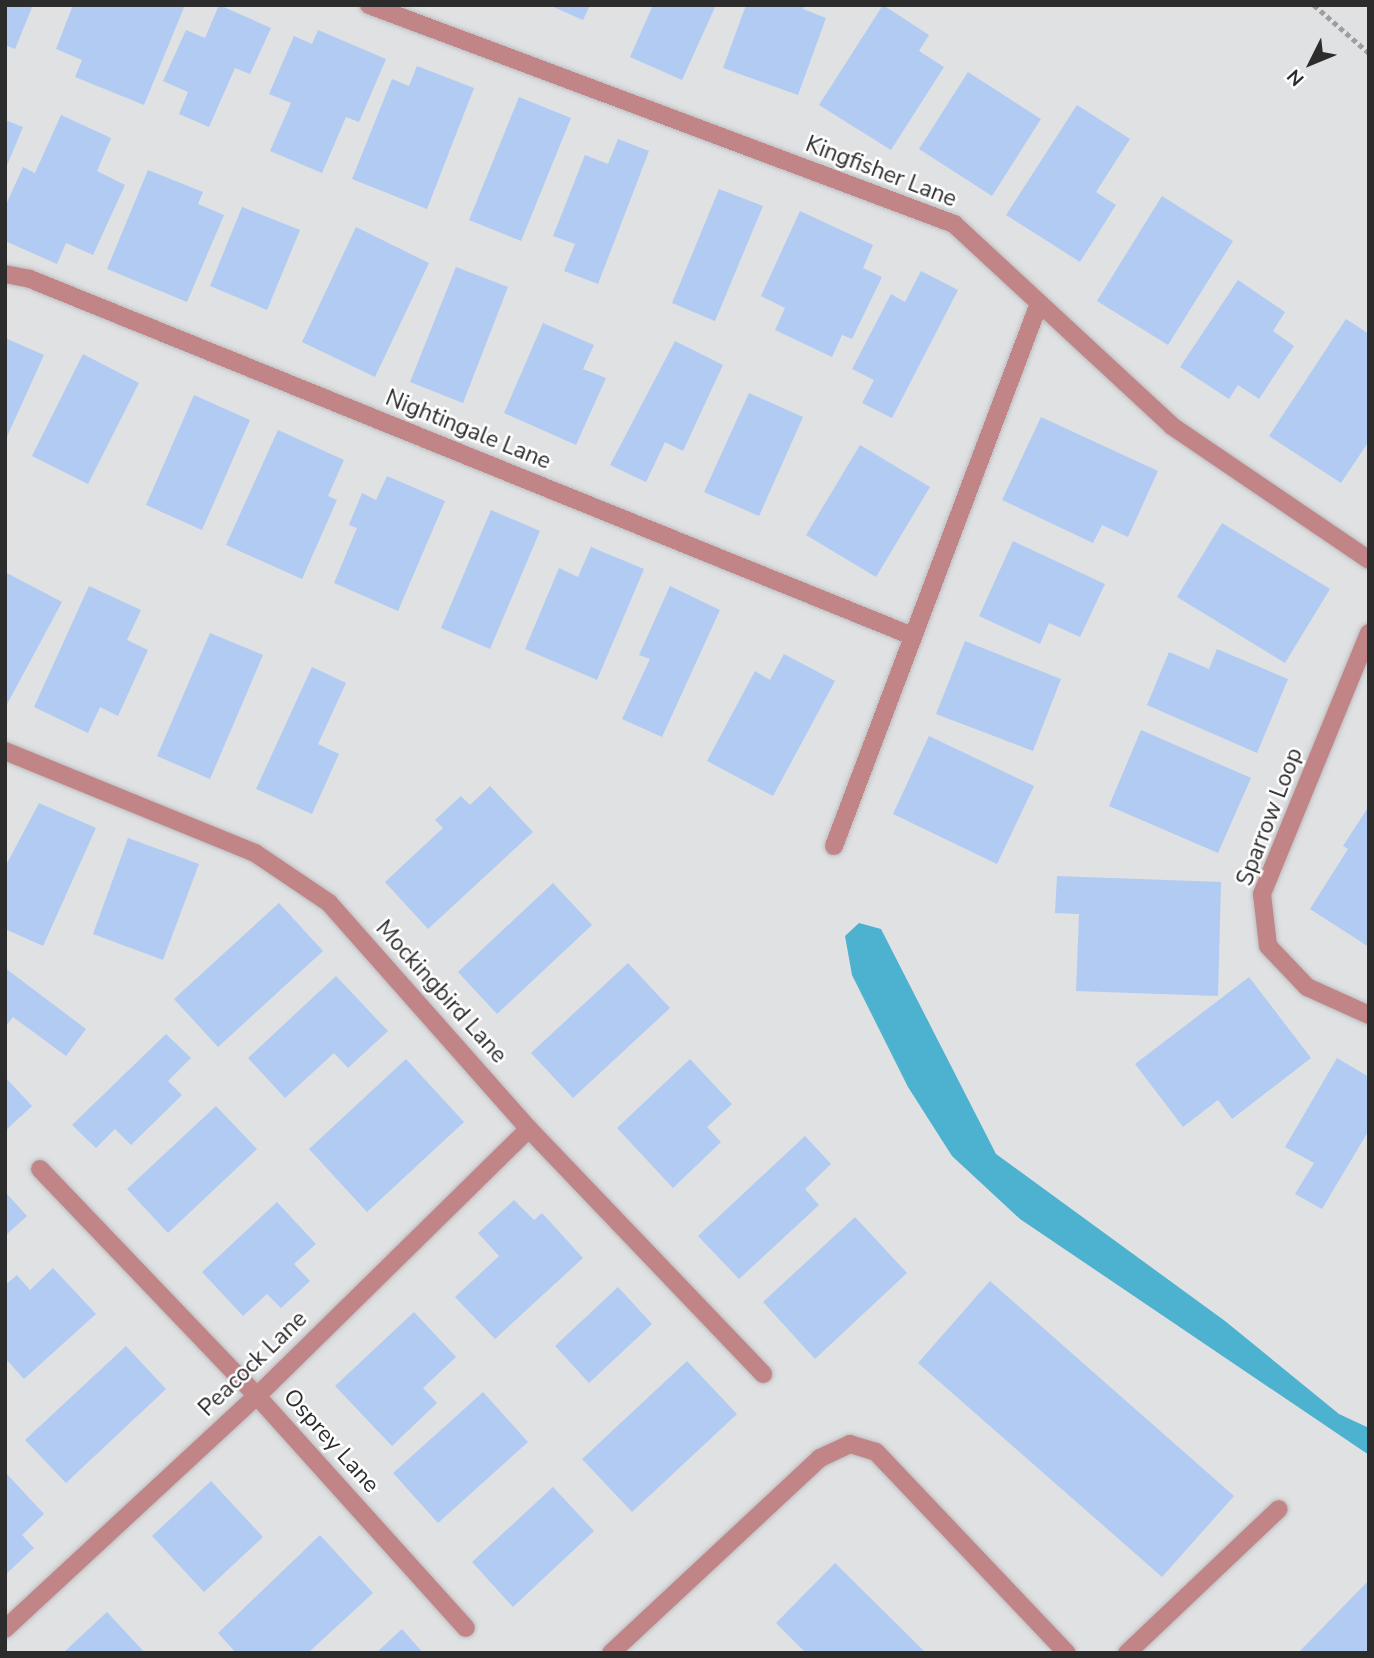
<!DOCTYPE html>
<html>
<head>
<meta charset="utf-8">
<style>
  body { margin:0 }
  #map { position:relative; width:1374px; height:1658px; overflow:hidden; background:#e0e1e3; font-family:"Nunito Sans",sans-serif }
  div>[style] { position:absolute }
  .water>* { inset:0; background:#4db1d0 }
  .building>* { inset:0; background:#b1cbf2 }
  .path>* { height:4.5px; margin-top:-2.25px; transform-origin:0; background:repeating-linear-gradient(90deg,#9e9ea0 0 5px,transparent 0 8.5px) }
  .roads { filter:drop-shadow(0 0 2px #bcbdbf) drop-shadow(0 0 2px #bcbdbf) }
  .lane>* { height:18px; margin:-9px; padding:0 9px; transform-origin:9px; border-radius:9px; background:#c18587 }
  .street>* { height:18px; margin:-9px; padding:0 9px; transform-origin:9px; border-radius:9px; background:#c18587 }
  span { translate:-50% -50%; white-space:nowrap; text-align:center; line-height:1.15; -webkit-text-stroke:5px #fff; paint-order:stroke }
  .street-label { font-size:23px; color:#2c2c2d }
  .frame { position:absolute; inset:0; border:7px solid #2c2c2d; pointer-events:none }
  .north { position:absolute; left:1276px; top:28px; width:70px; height:70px; -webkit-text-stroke:5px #fff; paint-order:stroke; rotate:227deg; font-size:19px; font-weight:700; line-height:28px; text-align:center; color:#2c2c2d }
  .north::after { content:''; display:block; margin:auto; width:24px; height:32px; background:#2c2c2d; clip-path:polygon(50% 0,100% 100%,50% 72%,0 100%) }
</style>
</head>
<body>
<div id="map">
  <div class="water">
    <div style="clip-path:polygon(859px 923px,881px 929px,996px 1154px,1225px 1321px,1339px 1414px,1369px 1428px,1369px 1455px,1020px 1219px,952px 1156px,908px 1087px,852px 975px,845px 936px)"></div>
  </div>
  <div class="building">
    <div style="clip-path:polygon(5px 5px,33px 5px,15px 49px,5px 45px)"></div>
    <div style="clip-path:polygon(73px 5px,185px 5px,144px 105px,75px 77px,82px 60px,56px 49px)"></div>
    <div style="clip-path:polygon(219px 5px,271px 28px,250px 74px,235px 68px,209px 127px,179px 114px,188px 92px,163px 81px,186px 30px,205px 38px)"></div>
    <div style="clip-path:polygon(549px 5px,590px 5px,583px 20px)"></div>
    <div style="clip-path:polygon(653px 5px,716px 5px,682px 80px,630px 57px)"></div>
    <div style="clip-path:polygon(746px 5px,804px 5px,803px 9px,826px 18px,798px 95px,723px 68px)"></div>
    <div style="clip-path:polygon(883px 5px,929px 35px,919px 51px,944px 67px,891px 150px,819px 105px)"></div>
    <div style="clip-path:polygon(318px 30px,386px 59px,359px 122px,346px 117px,322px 173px,270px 151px,291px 103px,269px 94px,294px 36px,312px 44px)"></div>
    <div style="clip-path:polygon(417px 66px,474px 88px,427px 209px,352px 179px,392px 79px,409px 86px)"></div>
    <div style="clip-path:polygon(968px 72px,1041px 119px,992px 196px,919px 149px)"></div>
    <div style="clip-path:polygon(519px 97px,571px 118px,521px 241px,469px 220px)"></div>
    <div style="clip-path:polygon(1077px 105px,1130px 139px,1096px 192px,1116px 205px,1080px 262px,1006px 215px)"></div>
    <div style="clip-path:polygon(61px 115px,111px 138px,97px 171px,125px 185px,93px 255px,66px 243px,57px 264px,5px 241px,5px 207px,23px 167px,35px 173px)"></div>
    <div style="clip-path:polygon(5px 120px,23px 127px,5px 170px)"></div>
    <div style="clip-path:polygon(618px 139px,649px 151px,598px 284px,564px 271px,575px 244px,553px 236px,585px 155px,608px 164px)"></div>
    <div style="clip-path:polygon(148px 170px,203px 192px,198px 204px,224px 215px,187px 302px,107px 269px)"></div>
    <div style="clip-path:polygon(719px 189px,763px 206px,715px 321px,672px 303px)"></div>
    <div style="clip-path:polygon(1162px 196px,1233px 241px,1168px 345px,1097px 301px)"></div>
    <div style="clip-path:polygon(242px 207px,300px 230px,267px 310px,210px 286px)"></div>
    <div style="clip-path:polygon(800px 211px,873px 245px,863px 268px,882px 277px,852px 339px,842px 335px,832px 357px,775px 330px,785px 308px,761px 296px)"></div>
    <div style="clip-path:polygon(356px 227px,429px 263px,375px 377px,302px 342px)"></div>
    <div style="clip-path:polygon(456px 267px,508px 287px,463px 403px,410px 382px)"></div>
    <div style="clip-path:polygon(921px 271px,958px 290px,892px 418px,862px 403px,874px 380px,852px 369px,891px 294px,905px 302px)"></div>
    <div style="clip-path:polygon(1238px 280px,1285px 312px,1273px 331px,1294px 346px,1259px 399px,1238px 385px,1229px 399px,1180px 367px)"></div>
    <div style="clip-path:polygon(1346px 319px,1369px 334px,1369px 441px,1341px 483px,1269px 436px)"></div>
    <div style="clip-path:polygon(543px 323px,594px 345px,583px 369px,606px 378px,576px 445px,504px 413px)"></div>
    <div style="clip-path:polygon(5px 338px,44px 355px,5px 441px)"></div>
    <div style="clip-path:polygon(675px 341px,723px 365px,683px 451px,665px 442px,646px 482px,610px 465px)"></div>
    <div style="clip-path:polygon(83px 354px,139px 383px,88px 484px,32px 456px)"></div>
    <div style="clip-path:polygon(749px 393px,803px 417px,759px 516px,704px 492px)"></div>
    <div style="clip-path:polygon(194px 395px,250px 420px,202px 530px,146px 505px)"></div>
    <div style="clip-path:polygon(1041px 417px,1158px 471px,1128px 537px,1102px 525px,1093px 543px,1002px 500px)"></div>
    <div style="clip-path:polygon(278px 430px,344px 460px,328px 496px,337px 500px,302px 579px,226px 545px)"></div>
    <div style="clip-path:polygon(860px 445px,930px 487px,876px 577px,806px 535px)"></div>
    <div style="clip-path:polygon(387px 476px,445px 501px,398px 611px,334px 583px,357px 528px,349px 525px,362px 493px,376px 500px)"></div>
    <div style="clip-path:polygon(491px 510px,540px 531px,490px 649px,441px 628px)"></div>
    <div style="clip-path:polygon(1222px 523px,1330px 589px,1285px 663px,1177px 597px)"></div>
    <div style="clip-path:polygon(1013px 541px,1105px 584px,1080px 637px,1049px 623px,1040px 644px,979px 616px)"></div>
    <div style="clip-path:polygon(591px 547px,644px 569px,597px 680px,525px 649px,559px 568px,578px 577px)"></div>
    <div style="clip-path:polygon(5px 572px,62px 602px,5px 708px)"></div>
    <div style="clip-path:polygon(89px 586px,141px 610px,127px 640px,148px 650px,118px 716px,100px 707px,88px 733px,34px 707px)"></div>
    <div style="clip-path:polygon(670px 586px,720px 610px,662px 737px,622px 719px,650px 659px,639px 655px)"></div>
    <div style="clip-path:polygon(210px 633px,263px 655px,210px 779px,157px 756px)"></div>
    <div style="clip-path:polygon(965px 641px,1061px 679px,1033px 751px,936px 714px)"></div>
    <div style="clip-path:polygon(1217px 649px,1288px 679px,1257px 753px,1147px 705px,1169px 652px,1209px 669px)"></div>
    <div style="clip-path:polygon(784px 654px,835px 681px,773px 796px,707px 761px,755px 671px,770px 680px)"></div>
    <div style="clip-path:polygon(312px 667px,346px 683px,318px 744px,339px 754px,312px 814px,256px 789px)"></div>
    <div style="clip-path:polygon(1141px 730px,1251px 778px,1218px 853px,1109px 806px)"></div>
    <div style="clip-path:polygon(929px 736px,1034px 786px,997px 864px,893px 814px)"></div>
    <div style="clip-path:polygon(490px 786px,533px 832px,428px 929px,385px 882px,443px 828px,435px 820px,461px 796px,470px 805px)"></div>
    <div style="clip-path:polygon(39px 803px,96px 828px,43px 946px,5px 929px,5px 867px)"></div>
    <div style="clip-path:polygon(1369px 806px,1369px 947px,1310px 909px,1348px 849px,1343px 846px)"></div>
    <div style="clip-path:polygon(128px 838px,199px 864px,163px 960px,93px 934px)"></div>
    <div style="clip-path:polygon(1057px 876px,1221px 882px,1218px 996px,1076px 991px,1079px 914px,1055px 913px)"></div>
    <div style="clip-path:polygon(553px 883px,592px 925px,497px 1014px,458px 972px)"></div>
    <div style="clip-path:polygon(279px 903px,323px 951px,218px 1047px,174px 999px)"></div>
    <div style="clip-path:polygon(628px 963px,670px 1008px,573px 1098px,531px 1053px)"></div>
    <div style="clip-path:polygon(5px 968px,86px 1029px,66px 1056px,13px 1017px,5px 1027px)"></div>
    <div style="clip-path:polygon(336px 976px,388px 1031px,348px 1068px,334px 1053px,285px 1098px,248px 1058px)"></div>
    <div style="clip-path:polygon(1249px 977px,1311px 1058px,1232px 1119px,1218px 1100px,1183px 1127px,1135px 1064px)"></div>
    <div style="clip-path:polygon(166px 1034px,191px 1058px,168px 1081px,182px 1095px,131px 1145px,115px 1129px,96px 1148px,72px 1125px)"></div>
    <div style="clip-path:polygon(1337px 1058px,1369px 1077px,1369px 1130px,1322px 1209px,1295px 1194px,1314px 1163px,1285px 1147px)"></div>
    <div style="clip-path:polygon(406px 1059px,464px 1122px,367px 1212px,309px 1149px)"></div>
    <div style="clip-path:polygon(690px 1059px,732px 1104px,707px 1127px,721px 1142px,673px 1188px,617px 1128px)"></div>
    <div style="clip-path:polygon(5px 1077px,32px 1106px,5px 1131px)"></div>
    <div style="clip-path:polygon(216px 1106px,257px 1149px,168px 1233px,127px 1189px)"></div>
    <div style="clip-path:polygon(805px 1136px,831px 1164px,805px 1189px,819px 1205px,739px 1279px,698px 1236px)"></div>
    <div style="clip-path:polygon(7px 1194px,27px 1216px,5px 1236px,5px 1195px)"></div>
    <div style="clip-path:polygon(514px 1200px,534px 1220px,542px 1213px,583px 1258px,495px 1339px,455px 1297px,499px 1256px,478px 1233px)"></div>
    <div style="clip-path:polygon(277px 1202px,316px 1244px,294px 1264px,310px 1281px,281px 1308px,267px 1294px,243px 1316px,202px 1272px)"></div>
    <div style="clip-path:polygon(855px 1217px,907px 1273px,815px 1359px,763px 1302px)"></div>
    <div style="clip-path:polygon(53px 1268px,96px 1314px,24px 1379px,5px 1358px,5px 1285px,17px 1275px,30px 1290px)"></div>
    <div style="clip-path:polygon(990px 1281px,1234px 1496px,1162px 1577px,918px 1363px)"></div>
    <div style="clip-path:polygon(618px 1287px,652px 1324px,589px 1383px,555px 1346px)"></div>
    <div style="clip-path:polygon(414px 1312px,456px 1357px,423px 1388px,437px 1403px,392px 1446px,335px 1386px)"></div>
    <div style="clip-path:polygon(126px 1346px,166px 1389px,66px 1483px,25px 1440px)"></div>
    <div style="clip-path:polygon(687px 1361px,737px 1414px,632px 1512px,582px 1459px)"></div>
    <div style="clip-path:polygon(483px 1392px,528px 1442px,438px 1523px,393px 1473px)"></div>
    <div style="clip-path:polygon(5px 1472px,44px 1514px,22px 1535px,34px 1548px,5px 1575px)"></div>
    <div style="clip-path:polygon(211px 1481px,263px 1537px,204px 1592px,152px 1536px)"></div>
    <div style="clip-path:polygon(553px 1487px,594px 1531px,513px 1607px,472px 1562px)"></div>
    <div style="clip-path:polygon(320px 1535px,373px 1593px,308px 1653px,236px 1653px,218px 1633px)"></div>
    <div style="clip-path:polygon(835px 1563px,926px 1653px,806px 1653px,776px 1623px)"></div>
    <div style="clip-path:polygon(1369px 1580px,1369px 1653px,1298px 1653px)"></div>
    <div style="clip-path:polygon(107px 1612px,145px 1653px,63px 1653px)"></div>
    <div style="clip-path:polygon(402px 1629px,423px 1653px,376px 1653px)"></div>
  </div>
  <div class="path">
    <div style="left:1314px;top:5px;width:73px;rotate:41.1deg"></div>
  </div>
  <div class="roads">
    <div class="lane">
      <div style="left:611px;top:1653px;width:286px;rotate:-43deg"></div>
      <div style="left:820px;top:1458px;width:33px;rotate:-25deg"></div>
      <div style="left:850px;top:1444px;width:27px;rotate:17deg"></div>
      <div style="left:876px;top:1452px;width:277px;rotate:46.5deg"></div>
      <div style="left:1127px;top:1653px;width:209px;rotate:-43.5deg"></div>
    </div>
    <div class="street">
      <div style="left:369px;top:5px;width:625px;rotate:20.52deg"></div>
      <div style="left:954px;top:224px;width:297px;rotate:42.8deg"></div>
      <div style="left:1172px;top:426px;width:238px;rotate:34.2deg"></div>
      <div style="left:5px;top:274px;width:25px;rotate:11deg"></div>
      <div style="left:30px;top:279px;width:949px;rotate:22.03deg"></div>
      <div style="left:1369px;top:633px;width:282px;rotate:112.3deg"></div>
      <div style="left:1262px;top:894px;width:52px;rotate:83.4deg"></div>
      <div style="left:1268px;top:946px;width:57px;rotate:46.4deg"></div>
      <div style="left:1307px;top:987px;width:68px;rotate:24.3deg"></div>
      <div style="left:5px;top:751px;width:270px;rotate:22.2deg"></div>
      <div style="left:255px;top:853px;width:89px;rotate:34deg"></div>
      <div style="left:329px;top:903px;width:302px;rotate:48.5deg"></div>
      <div style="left:529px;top:1129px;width:339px;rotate:46.3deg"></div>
      <div style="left:834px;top:846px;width:577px;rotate:-69.3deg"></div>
      <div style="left:40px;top:1169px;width:314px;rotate:46.3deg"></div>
      <div style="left:257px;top:1396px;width:312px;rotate:48deg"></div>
      <div style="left:5px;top:1629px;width:343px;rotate:-42.8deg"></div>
      <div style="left:257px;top:1396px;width:381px;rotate:-44.5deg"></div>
    </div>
  </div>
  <div class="street-label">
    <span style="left:881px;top:172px;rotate:21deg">Kingfisher Lane</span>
    <span style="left:468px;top:430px;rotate:22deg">Nightingale Lane</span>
    <span style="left:1270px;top:817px;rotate:-69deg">Sparrow Loop</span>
    <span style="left:441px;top:992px;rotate:48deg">Mockingbird Lane</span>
    <span style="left:253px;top:1364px;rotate:-44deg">Peacock Lane</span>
    <span style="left:331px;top:1441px;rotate:48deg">Osprey Lane</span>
  </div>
  <div class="frame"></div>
  <div class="north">N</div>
</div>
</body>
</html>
